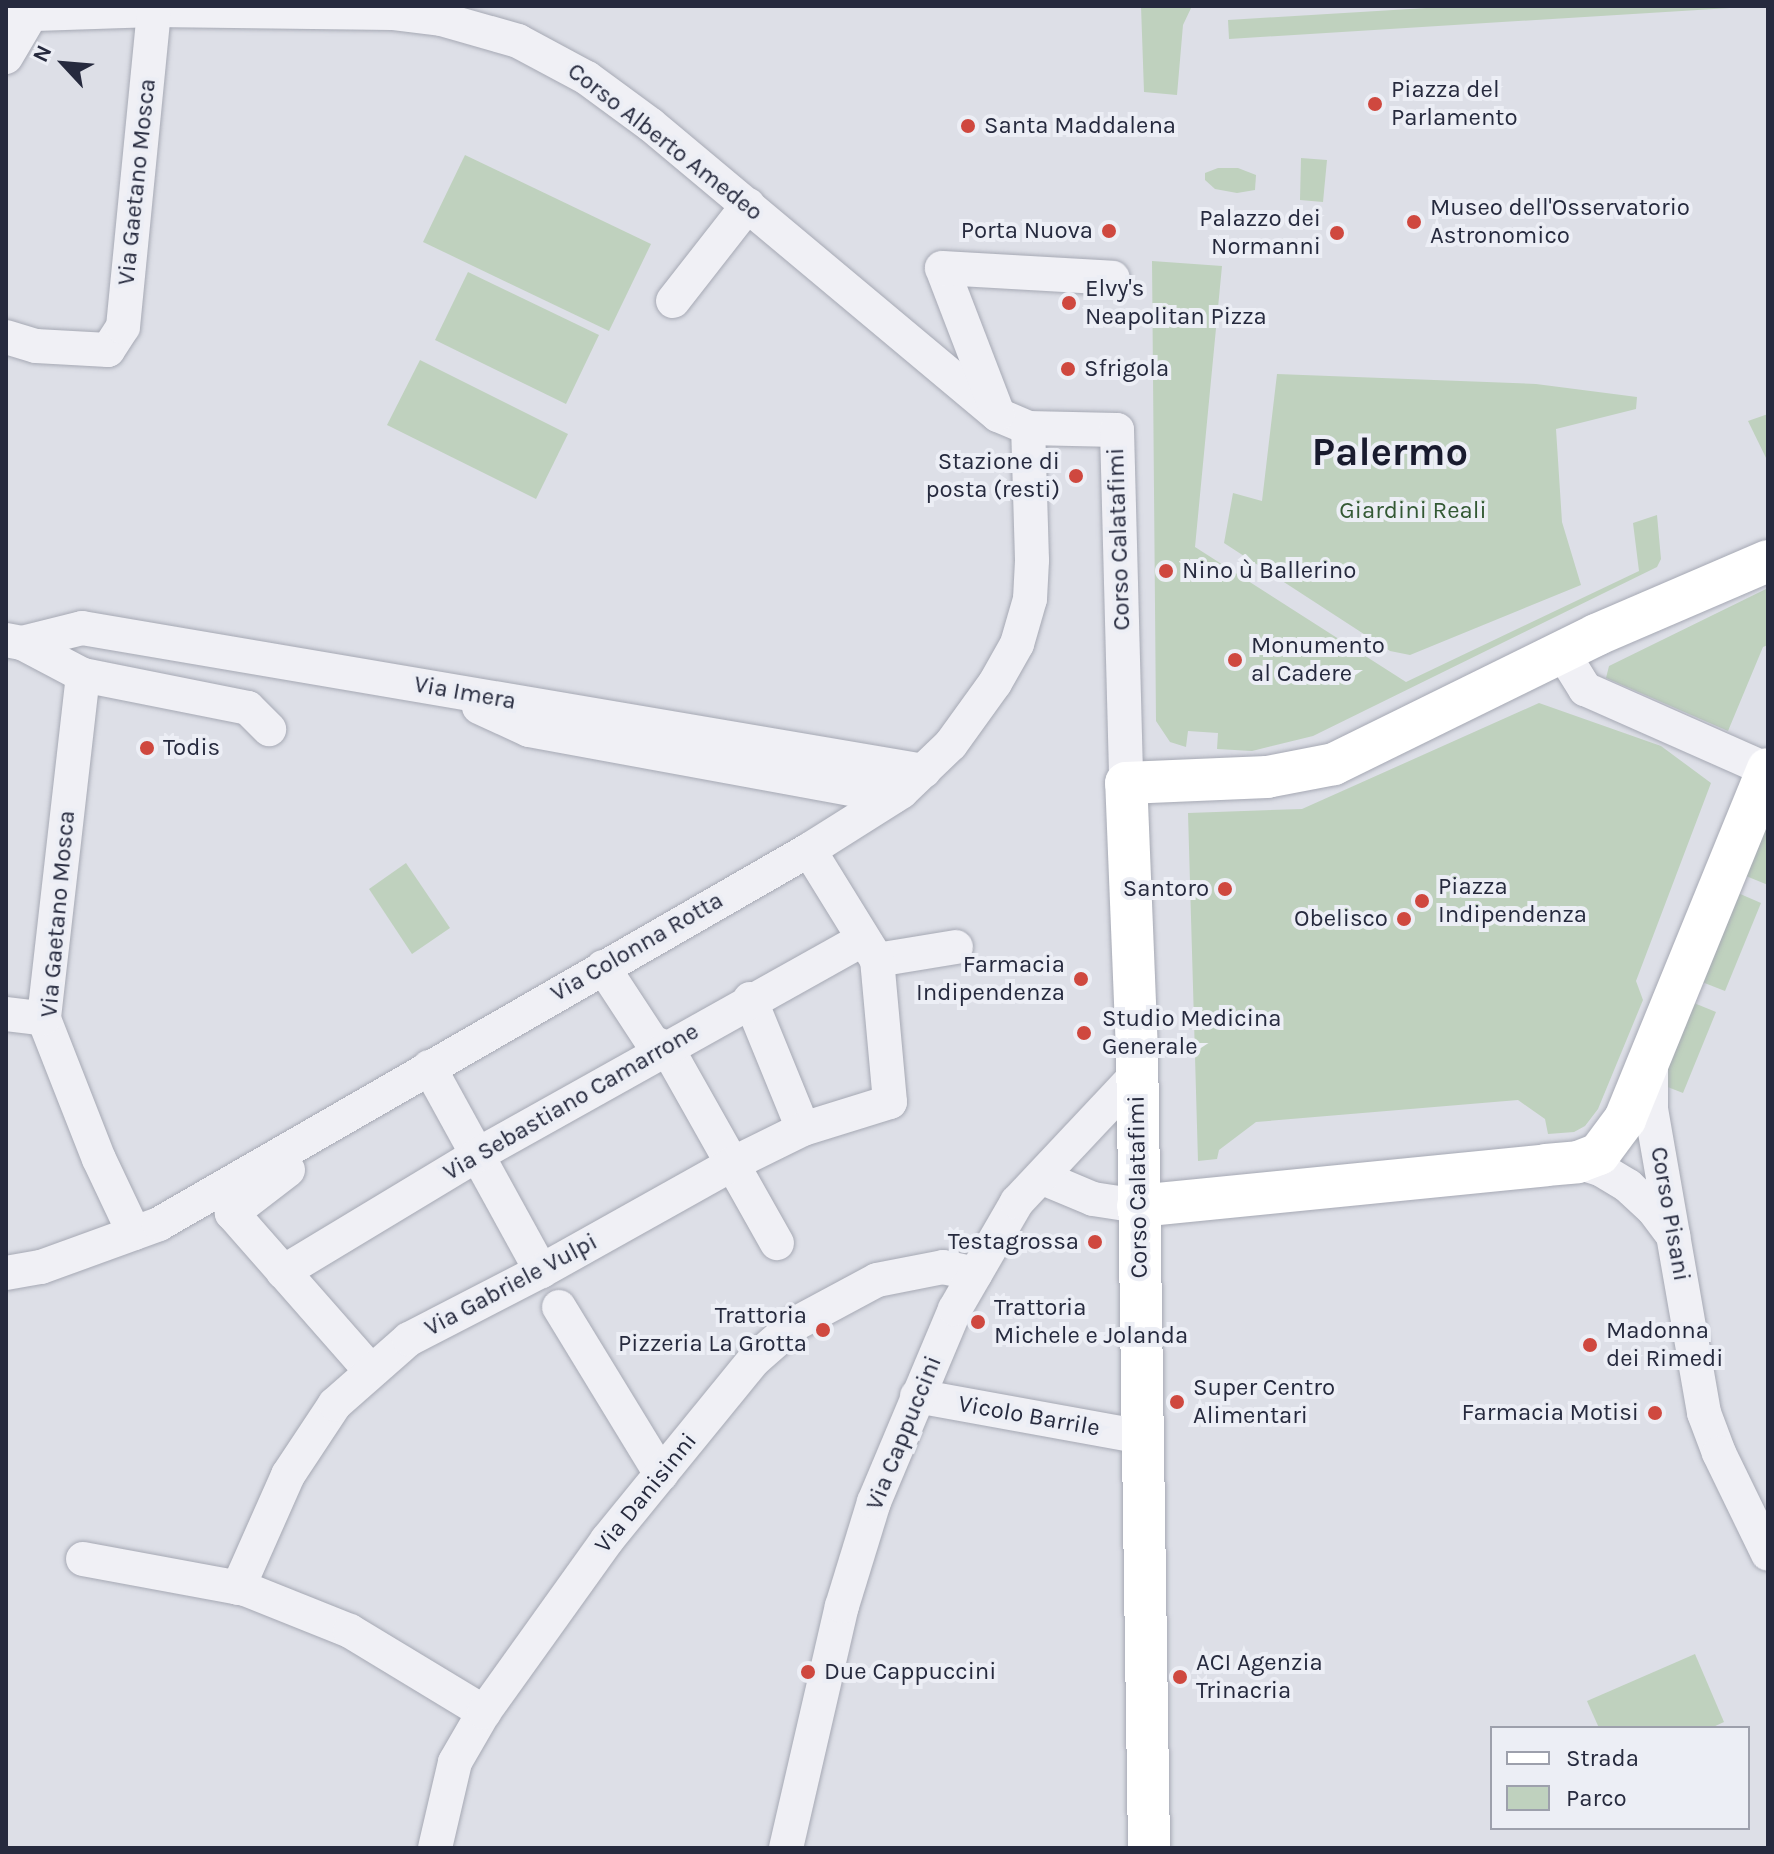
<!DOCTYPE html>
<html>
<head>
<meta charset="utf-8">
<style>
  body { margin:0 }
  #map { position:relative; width:1774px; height:1854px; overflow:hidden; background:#dddfe7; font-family:Karla,sans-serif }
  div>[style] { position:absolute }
  .green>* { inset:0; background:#bfd1be }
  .roads { filter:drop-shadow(0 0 2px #a6a9b4) drop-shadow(0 0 2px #a6a9b4) }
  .minor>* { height:34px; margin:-17px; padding:0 17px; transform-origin:17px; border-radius:17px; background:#f0f0f5 }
  .major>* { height:42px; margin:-21px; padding:0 21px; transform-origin:21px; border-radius:21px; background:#fff }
  .dots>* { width:22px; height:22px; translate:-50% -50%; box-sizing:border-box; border:4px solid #eceef5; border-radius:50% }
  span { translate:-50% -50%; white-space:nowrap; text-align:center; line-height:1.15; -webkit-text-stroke:8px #eceef5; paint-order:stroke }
  .poi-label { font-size:24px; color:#262a3e }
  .left { translate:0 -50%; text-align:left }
  .right { translate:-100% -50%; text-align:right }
  .street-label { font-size:24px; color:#262a3e }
  .park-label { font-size:24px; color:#335934 }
  .town-label { font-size:40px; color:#191b2e; font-weight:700 }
  .frame { position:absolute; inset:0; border:8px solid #262a3e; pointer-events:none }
  .legend { position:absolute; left:1490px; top:1726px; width:260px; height:104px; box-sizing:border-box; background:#eceef5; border:2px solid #9da0ac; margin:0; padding:10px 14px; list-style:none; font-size:24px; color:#262a3e }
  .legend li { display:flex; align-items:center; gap:16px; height:40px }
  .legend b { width:40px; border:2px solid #9da0ac }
  .north { position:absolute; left:24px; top:24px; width:80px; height:80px; -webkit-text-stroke:6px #eceef5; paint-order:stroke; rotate:296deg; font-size:22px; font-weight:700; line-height:32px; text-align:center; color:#262a3e }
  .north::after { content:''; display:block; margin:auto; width:28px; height:36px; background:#262a3e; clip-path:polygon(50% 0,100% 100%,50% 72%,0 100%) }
</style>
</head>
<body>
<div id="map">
  <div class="green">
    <div style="clip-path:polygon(1141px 6px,1192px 6px,1183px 25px,1177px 95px,1144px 92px)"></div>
    <div style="clip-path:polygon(1459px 6px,1730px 6px,1730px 8px,1229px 39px,1228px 20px)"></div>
    <div style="clip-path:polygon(465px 155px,651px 244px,609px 331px,423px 242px)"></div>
    <div style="clip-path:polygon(1301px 158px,1327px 160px,1323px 202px,1300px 200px)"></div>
    <div style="clip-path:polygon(1218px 168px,1238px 168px,1256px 175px,1255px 190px,1237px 193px,1215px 189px,1205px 180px,1205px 173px)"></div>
    <div style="clip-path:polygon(1152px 261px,1222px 266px,1195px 547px,1406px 682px,1639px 571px,1633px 523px,1657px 515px,1661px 559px,1657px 567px,1313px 736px,1252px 751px,1217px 749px,1218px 733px,1188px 731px,1186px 747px,1170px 742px,1156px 721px)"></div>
    <div style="clip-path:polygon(468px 272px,599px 335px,566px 404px,435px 340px)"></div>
    <div style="clip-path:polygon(420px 360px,568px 434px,536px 499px,387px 425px)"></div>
    <div style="clip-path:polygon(1277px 374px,1536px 384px,1637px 397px,1636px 409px,1556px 429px,1562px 522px,1581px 585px,1410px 655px,1390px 651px,1224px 543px,1233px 493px,1262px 501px)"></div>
    <div style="clip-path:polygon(1768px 414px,1768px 462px,1748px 421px)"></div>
    <div style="clip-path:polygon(1768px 588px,1768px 645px,1763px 647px,1728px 731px,1606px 678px,1609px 666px)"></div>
    <div style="clip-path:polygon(1539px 703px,1661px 746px,1711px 783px,1636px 981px,1643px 1000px,1598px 1109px,1585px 1126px,1574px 1132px,1548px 1134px,1545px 1119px,1518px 1100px,1256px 1122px,1219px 1150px,1217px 1159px,1198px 1161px,1188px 813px,1302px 809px)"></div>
    <div style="clip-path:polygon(1768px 821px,1768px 885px,1746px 876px)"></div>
    <div style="clip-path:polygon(406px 863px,450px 928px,412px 954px,369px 889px)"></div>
    <div style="clip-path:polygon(1738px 893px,1761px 903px,1725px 991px,1702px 982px)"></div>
    <div style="clip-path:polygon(1694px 1003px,1716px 1012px,1683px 1093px,1660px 1084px)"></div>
    <div style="clip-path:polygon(1695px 1654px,1724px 1722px,1711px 1728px,1599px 1728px,1587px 1701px)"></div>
  </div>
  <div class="roads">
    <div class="minor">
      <div style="left:6px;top:15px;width:148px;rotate:-1.9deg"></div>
      <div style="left:154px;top:10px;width:238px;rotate:0.7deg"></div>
      <div style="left:392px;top:13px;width:49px;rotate:7deg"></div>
      <div style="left:441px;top:19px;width:80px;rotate:15.9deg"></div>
      <div style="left:518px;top:41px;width:78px;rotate:28.2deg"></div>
      <div style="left:587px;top:78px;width:79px;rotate:36.3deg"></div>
      <div style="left:651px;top:125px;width:452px;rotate:39.9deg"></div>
      <div style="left:998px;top:415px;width:33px;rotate:23deg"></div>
      <div style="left:1028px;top:428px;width:89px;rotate:1.3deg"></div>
      <div style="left:1117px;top:430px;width:353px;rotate:88.5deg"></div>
      <div style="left:6px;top:57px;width:48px;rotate:-59.7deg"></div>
      <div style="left:673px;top:301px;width:122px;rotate:-52deg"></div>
      <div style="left:6px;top:337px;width:31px;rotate:17deg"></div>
      <div style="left:36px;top:346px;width:72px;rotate:3.2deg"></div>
      <div style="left:108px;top:350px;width:27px;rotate:-57deg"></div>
      <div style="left:123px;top:327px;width:319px;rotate:-84.4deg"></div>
      <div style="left:998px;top:414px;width:156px;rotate:-111deg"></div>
      <div style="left:942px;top:268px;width:171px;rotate:3.3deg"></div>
      <div style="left:6px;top:640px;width:16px;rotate:11deg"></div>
      <div style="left:22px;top:643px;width:62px;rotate:-14deg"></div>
      <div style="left:82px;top:628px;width:854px;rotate:9.64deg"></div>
      <div style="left:22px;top:643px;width:69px;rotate:27.7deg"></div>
      <div style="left:83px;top:675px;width:168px;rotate:11.3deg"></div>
      <div style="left:248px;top:708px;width:30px;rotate:45deg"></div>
      <div style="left:1562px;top:652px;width:44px;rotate:58.1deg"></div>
      <div style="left:1585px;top:689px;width:200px;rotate:23.9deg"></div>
      <div style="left:83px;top:675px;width:346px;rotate:96.5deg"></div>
      <div style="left:44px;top:1019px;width:150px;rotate:68.6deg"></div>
      <div style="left:99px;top:1159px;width:82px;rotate:64.7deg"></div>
      <div style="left:479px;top:707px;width:55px;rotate:24.7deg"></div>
      <div style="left:529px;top:730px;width:370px;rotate:10.4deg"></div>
      <div style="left:877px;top:960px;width:80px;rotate:-9.3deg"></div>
      <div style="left:603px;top:967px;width:90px;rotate:56.8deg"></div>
      <div style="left:652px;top:1042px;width:16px;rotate:22deg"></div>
      <div style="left:667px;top:1048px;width:224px;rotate:60.6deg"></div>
      <div style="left:750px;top:999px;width:140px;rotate:67.8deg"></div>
      <div style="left:6px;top:1014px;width:38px;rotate:7deg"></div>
      <div style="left:1651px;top:1065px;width:44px;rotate:90deg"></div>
      <div style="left:1651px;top:1109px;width:309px;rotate:80.1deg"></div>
      <div style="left:1704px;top:1413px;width:43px;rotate:69.4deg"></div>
      <div style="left:1719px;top:1453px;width:112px;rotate:64.1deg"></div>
      <div style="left:429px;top:1067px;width:233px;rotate:61.2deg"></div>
      <div style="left:1578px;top:1162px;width:23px;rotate:18deg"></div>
      <div style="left:1600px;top:1169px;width:33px;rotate:31deg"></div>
      <div style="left:1628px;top:1186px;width:34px;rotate:43deg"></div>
      <div style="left:1653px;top:1209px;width:34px;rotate:53deg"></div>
      <div style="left:288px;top:1170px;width:71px;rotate:142.5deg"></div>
      <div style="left:232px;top:1213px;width:210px;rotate:48.7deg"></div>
      <div style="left:1043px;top:1178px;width:54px;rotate:22.8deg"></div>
      <div style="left:1093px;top:1199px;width:46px;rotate:8.8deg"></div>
      <div style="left:283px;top:1272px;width:227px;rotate:-31.1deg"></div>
      <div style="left:477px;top:1155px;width:442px;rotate:-29.2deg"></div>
      <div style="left:6px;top:1273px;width:36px;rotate:-10deg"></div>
      <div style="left:41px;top:1267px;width:126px;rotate:-20deg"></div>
      <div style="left:159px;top:1224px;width:750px;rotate:-29.92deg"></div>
      <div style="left:809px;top:850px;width:109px;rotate:-32.2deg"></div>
      <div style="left:901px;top:792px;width:69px;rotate:-43.8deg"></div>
      <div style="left:951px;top:744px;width:75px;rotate:-54.2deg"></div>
      <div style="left:995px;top:683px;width:45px;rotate:-60.6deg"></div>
      <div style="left:1017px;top:644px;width:47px;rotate:-73.9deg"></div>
      <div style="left:1030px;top:599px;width:39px;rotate:-87deg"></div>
      <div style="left:1032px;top:560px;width:132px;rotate:-91.7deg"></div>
      <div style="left:559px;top:1307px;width:196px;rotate:58.6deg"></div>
      <div style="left:917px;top:1396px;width:229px;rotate:10.3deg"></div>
      <div style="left:83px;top:1559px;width:165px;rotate:10.5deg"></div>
      <div style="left:245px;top:1589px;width:113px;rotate:21.8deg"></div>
      <div style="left:350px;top:1631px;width:157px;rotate:31.2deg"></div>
      <div style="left:238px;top:1588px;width:124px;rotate:-66.1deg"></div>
      <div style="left:288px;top:1475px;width:85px;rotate:-56.5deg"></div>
      <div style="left:335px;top:1404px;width:98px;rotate:-41.3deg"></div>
      <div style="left:409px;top:1339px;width:148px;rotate:-27.3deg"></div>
      <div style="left:541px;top:1271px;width:221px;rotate:-29.2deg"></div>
      <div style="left:734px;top:1163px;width:77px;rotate:-26.2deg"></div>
      <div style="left:803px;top:1129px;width:91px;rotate:-17.2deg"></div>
      <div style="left:890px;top:1102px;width:143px;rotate:-95.2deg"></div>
      <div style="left:877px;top:960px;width:129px;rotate:-121.7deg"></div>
      <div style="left:435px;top:1848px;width:88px;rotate:-76.9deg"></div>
      <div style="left:455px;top:1762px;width:58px;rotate:-59.9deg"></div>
      <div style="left:484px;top:1712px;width:211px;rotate:-54.4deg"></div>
      <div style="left:607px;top:1540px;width:232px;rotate:-50.8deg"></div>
      <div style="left:754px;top:1360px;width:55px;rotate:-41.3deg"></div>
      <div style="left:795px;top:1324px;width:93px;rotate:-28.2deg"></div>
      <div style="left:877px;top:1280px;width:67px;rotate:-11.1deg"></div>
      <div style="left:943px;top:1267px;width:33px;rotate:12deg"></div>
      <div style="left:786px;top:1848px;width:248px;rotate:-77deg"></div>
      <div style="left:842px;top:1606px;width:109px;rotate:-72.9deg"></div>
      <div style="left:874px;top:1502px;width:209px;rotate:-67.2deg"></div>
      <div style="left:955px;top:1309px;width:124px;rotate:-59.9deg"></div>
      <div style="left:1017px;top:1202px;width:175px;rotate:-46.8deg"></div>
    </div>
    <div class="major">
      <div style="left:1138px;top:1206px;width:410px;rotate:-5.7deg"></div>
      <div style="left:1546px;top:1165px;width:32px;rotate:-5deg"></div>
      <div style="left:1578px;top:1162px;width:22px;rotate:-21deg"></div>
      <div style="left:1599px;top:1154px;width:44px;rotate:-53.4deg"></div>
      <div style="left:1625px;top:1119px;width:378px;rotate:-67.8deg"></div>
      <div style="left:1149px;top:1848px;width:796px;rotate:-90.86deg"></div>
      <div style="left:1137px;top:1052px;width:269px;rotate:-92.3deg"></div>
      <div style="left:1126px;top:783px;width:141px;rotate:-2.4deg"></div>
      <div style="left:1267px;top:777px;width:68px;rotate:-11deg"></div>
      <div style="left:1334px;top:764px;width:292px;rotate:-26.2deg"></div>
      <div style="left:1596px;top:635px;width:187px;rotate:-23.3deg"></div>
    </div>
  </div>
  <div class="dots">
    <div style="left:1375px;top:104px;background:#cf483f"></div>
    <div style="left:968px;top:126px;background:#cf483f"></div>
    <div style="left:1414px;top:222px;background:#cf483f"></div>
    <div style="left:1109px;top:231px;background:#cf483f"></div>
    <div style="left:1337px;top:233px;background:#cf483f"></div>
    <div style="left:1069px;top:303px;background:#cf483f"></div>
    <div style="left:1068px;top:369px;background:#cf483f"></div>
    <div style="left:1076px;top:476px;background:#cf483f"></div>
    <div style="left:1166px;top:571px;background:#cf483f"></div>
    <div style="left:1235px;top:660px;background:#cf483f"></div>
    <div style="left:147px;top:748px;background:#cf483f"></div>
    <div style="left:1225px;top:889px;background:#cf483f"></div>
    <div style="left:1422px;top:901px;background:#cf483f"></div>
    <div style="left:1404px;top:919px;background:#cf483f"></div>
    <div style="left:1081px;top:979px;background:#cf483f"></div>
    <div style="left:1084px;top:1033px;background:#cf483f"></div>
    <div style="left:1095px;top:1242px;background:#cf483f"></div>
    <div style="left:978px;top:1322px;background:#cf483f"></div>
    <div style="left:823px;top:1330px;background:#cf483f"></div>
    <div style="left:1590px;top:1345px;background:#cf483f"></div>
    <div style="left:1177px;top:1402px;background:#cf483f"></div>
    <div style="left:1655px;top:1413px;background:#cf483f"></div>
    <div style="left:808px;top:1672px;background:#cf483f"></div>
    <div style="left:1180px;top:1677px;background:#cf483f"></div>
  </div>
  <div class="poi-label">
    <span class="left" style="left:1391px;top:104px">Piazza del<br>Parlamento</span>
    <span class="left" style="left:984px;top:126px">Santa Maddalena</span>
    <span class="left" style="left:1430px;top:222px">Museo dell'Osservatorio<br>Astronomico</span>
    <span class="right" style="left:1321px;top:233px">Palazzo dei<br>Normanni</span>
    <span class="right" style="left:1093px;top:231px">Porta Nuova</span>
    <span class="left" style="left:1085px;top:303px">Elvy's<br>Neapolitan Pizza</span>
    <span class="left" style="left:1084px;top:369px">Sfrigola</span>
    <span class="right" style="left:1060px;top:476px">Stazione di<br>posta (resti)</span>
    <span class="left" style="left:1182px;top:571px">Nino ù Ballerino</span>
    <span class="left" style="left:1251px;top:660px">Monumento<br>al Cadere</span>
    <span class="left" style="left:163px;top:748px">Todis</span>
    <span class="left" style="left:1438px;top:901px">Piazza<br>Indipendenza</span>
    <span class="right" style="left:1209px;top:889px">Santoro</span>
    <span class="right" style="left:1388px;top:919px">Obelisco</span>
    <span class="right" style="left:1065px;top:979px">Farmacia<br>Indipendenza</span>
    <span class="left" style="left:1102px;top:1033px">Studio Medicina<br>Generale</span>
    <span class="right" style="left:1079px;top:1242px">Testagrossa</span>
    <span class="left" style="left:994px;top:1322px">Trattoria<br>Michele e Jolanda</span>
    <span class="right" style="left:807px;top:1330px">Trattoria<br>Pizzeria La Grotta</span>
    <span class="left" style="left:1606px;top:1345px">Madonna<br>dei Rimedi</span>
    <span class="left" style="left:1193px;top:1402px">Super Centro<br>Alimentari</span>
    <span class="right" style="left:1639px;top:1413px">Farmacia Motisi</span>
    <span class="left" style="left:1196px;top:1677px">ACI Agenzia<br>Trinacria</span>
    <span class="left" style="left:824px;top:1672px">Due Cappuccini</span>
  </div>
  <div class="street-label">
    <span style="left:665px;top:142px;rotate:38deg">Corso Alberto Amedeo</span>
    <span style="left:137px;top:182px;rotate:-84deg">Via Gaetano Mosca</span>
    <span style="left:1119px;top:539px;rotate:-92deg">Corso Calatafimi</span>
    <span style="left:465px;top:693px;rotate:10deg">Via Imera</span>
    <span style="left:58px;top:914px;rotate:-85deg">Via Gaetano Mosca</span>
    <span style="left:637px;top:947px;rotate:-30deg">Via Colonna Rotta</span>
    <span style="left:571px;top:1102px;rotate:-30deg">Via Sebastiano Camarrone</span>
    <span style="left:1138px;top:1187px;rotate:-91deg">Corso Calatafimi</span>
    <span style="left:1670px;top:1214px;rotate:80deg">Corso Pisani</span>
    <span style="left:511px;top:1285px;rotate:-28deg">Via Gabriele Vulpi</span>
    <span style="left:1029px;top:1416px;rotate:10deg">Vicolo Barrile</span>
    <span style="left:904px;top:1433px;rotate:-68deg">Via Cappuccini</span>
    <span style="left:646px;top:1493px;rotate:-51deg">Via Danisinni</span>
  </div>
  <div class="park-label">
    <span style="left:1413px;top:511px">Giardini Reali</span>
  </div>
  <div class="town-label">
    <span style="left:1390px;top:452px">Palermo</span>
  </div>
  <div class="frame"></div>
  <ul class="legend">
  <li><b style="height:10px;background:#fff"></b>Strada</li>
  <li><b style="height:22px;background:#bfd1be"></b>Parco</li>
  </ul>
  <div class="north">N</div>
</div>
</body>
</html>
